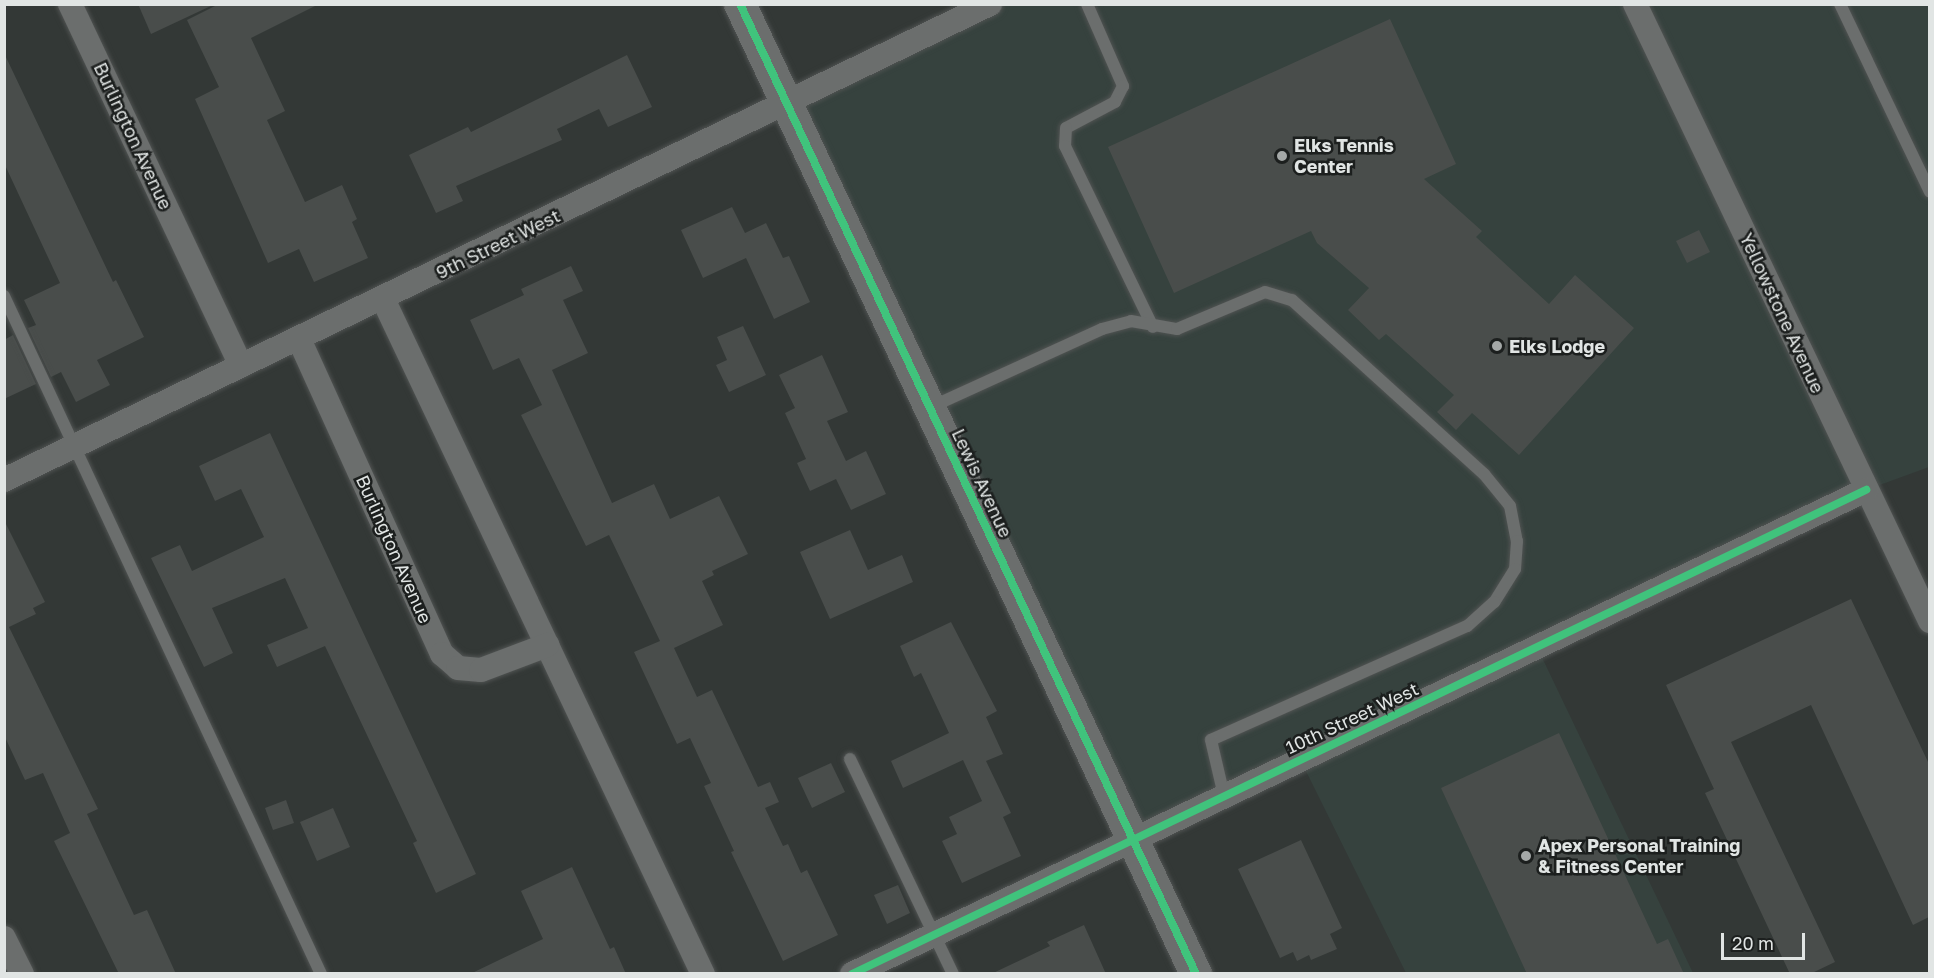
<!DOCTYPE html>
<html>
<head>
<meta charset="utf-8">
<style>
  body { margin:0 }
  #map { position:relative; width:1934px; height:978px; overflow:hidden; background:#333836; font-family:"Golos Text",sans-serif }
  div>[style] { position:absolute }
  .built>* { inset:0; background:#36423e }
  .building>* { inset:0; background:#494d4b }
  .roads { filter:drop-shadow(0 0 2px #505352) drop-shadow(0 0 2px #505352) }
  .service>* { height:12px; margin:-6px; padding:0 6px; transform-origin:6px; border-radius:6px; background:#6b6e6d }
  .minor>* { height:24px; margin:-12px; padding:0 12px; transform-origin:12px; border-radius:12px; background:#6b6e6d }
  .tertiary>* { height:32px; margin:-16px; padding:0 16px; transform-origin:16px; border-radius:16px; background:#6b6e6d }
  .cycleway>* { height:8px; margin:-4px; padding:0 4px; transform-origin:4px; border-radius:4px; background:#40c37c }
  .dots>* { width:16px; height:16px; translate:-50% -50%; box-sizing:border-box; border:3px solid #1c1f1e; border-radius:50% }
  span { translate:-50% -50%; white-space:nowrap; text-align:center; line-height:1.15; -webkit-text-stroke:5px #1c1f1e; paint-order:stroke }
  .street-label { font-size:18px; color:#e1e5e4 }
  .poi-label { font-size:18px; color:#e1e5e4; font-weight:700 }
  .left { translate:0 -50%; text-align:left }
  .frame { position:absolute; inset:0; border:6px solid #e1e5e4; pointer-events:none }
  .scale { position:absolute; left:1721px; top:933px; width:84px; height:27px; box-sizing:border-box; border:3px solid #e1e5e4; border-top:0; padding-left:8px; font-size:18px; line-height:21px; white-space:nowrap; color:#e1e5e4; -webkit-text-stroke:4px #1c1f1e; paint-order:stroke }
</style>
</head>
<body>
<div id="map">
  <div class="built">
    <div style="clip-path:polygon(993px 5px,1929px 5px,1929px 467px,1866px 490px,1537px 647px,1693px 973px,1406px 973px,1300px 759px,1133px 840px,786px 103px)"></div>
  </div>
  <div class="building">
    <div style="clip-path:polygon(138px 4px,215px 4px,151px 34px)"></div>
    <div style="clip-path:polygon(219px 4px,319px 4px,251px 38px,285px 111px,267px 120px,305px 202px,342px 185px,357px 219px,352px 222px,368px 258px,314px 282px,299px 249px,268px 263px,195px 99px,219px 87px,187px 20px)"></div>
    <div style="clip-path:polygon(1390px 19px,1456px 164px,1424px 179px,1482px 231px,1476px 237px,1549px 304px,1575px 275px,1634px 328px,1519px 455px,1472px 413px,1456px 430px,1437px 412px,1454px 395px,1386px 334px,1379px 340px,1348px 310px,1369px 288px,1317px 243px,1311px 231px,1174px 293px,1108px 147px)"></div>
    <div style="clip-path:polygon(4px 53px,113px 282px,116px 280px,144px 337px,97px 360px,110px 385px,76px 402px,61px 372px,51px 377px,28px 328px,36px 325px,24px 300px,60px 283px,4px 163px)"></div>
    <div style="clip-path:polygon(627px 55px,652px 107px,608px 127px,599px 109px,557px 129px,562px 140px,456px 186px,463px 201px,436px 213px,409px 155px,468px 127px,471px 132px)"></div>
    <div style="clip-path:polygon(732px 207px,745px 233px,766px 223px,783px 258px,789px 256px,810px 302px,774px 319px,746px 258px,703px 278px,681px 230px)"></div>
    <div style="clip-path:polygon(1699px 230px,1710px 252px,1687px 263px,1676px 241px)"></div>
    <div style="clip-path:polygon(571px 266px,583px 291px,563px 300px,588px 353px,552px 370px,612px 503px,654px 484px,670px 519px,719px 496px,748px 554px,712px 571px,714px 575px,702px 581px,723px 625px,674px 648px,697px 697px,712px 690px,758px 787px,770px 782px,779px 802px,765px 808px,783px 846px,788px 844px,801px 873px,807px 870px,838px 935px,783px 961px,731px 852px,734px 851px,704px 786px,711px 783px,690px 738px,677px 744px,634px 652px,660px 641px,609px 535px,586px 546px,521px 415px,542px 405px,519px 358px,493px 370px,470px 320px,524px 295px,521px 289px)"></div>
    <div style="clip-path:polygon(743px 326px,766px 375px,729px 392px,716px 365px,727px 360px,717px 337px)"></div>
    <div style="clip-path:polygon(13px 335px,36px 384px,4px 399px,4px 340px)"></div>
    <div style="clip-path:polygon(822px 355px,848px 412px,827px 421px,846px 461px,866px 451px,886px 494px,851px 510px,836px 479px,810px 491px,797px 463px,806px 459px,785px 413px,795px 408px,779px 375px)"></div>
    <div style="clip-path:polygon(270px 433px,476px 874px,436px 893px,413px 843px,417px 841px,325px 646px,277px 667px,267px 645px,308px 628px,285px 578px,212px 608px,233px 653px,204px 667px,151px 558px,180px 545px,192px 571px,264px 537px,241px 489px,215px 501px,199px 466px)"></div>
    <div style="clip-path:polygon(4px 520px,45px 602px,33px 608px,36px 614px,9px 627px,98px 809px,87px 814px,134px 915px,147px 910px,176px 974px,119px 974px,54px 841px,70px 833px,43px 773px,25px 780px,4px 735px)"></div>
    <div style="clip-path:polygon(850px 530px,868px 570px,902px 555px,913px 582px,830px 619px,800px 552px)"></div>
    <div style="clip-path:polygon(1851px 599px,1929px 764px,1929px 917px,1913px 925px,1811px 705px,1731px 742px,1835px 962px,1810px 974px,1790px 974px,1705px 793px,1714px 789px,1666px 685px)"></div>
    <div style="clip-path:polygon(951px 622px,997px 711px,986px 717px,1003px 754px,986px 761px,1011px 813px,1003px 817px,1021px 856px,962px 883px,942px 841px,957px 834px,949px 817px,982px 801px,963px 760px,903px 788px,891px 761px,949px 733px,921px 673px,914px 677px,900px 646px)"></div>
    <div style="clip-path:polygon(1559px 733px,1657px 944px,1668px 939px,1684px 974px,1527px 974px,1441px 788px)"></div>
    <div style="clip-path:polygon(831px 763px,845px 792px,812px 808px,798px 778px)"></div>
    <div style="clip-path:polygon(286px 800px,294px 823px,273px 830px,265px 808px)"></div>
    <div style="clip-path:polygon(333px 808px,350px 847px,317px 861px,300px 822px)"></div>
    <div style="clip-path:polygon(1301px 840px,1342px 928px,1330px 934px,1337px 949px,1311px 960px,1309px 955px,1297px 961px,1293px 952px,1280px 958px,1238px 869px)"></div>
    <div style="clip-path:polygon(572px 867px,610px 949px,614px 947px,626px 974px,470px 974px,543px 939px,521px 891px)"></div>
    <div style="clip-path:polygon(898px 885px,910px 913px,887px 924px,874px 895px)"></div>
    <div style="clip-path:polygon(1084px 925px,1106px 974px,991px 974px,1050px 946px,1047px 942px)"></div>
  </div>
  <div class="roads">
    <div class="service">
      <div style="left:1087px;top:4px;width:90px;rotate:66.3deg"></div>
      <div style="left:1123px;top:86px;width:18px;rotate:117deg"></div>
      <div style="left:1115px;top:102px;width:55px;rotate:152deg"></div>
      <div style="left:1066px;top:128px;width:18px;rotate:93deg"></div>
      <div style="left:1065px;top:146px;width:201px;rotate:64.1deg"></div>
      <div style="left:1840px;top:4px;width:208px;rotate:64.4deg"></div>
      <div style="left:4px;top:296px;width:748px;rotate:64.94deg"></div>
      <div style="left:931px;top:407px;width:188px;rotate:-24.5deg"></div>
      <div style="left:1102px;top:329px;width:30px;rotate:-15deg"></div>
      <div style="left:1131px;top:321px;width:47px;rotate:9.9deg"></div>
      <div style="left:1177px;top:329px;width:95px;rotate:-22.8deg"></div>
      <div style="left:1265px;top:292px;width:28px;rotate:17deg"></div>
      <div style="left:1292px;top:300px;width:259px;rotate:42.2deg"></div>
      <div style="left:1484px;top:474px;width:41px;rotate:50.9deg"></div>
      <div style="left:1510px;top:506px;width:36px;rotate:79deg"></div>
      <div style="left:1517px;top:541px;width:28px;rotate:94deg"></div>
      <div style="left:1515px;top:569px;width:39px;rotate:122deg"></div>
      <div style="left:1494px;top:602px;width:36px;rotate:138deg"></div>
      <div style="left:1467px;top:626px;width:280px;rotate:156deg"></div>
      <div style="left:1211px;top:740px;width:57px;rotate:76.9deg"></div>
      <div style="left:850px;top:759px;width:238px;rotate:64.4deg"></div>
    </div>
    <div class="minor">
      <div style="left:70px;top:4px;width:400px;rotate:64.7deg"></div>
      <div style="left:1635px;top:4px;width:684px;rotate:64.45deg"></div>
      <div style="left:383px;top:299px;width:747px;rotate:64.64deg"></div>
      <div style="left:299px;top:339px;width:346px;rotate:65.6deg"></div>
      <div style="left:442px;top:654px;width:21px;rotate:41deg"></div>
      <div style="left:458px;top:668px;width:23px;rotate:5deg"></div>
      <div style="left:481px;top:670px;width:71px;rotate:-20.7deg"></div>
      <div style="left:4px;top:480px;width:1095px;rotate:-25.77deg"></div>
      <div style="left:4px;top:938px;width:40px;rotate:63.4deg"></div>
      <div style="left:852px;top:974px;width:1124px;rotate:-25.52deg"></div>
    </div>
    <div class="tertiary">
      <div style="left:740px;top:4px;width:1072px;rotate:64.82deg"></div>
    </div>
  </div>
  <div class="cycleway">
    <div style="left:740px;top:4px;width:1072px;rotate:64.82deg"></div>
    <div style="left:852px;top:974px;width:1124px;rotate:-25.52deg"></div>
  </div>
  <div class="dots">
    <div style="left:1282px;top:156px;background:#a4a8a7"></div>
    <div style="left:1497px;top:346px;background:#a4a8a7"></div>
    <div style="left:1526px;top:856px;background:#a4a8a7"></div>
  </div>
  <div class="street-label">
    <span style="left:133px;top:136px;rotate:65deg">Burlington Avenue</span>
    <span style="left:498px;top:244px;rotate:-26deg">9th Street West</span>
    <span style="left:1782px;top:313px;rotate:65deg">Yellowstone Avenue</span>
    <span style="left:982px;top:483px;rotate:65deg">Lewis Avenue</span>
    <span style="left:394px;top:549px;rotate:66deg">Burlington Avenue</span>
    <span style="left:1352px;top:718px;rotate:-25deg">10th Street West</span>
  </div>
  <div class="poi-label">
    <span class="left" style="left:1294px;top:156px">Elks Tennis<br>Center</span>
    <span class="left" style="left:1509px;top:346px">Elks Lodge</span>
    <span class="left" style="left:1538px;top:856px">Apex Personal Training<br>&amp; Fitness Center</span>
  </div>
  <div class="frame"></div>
  <div class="scale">20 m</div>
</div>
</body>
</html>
